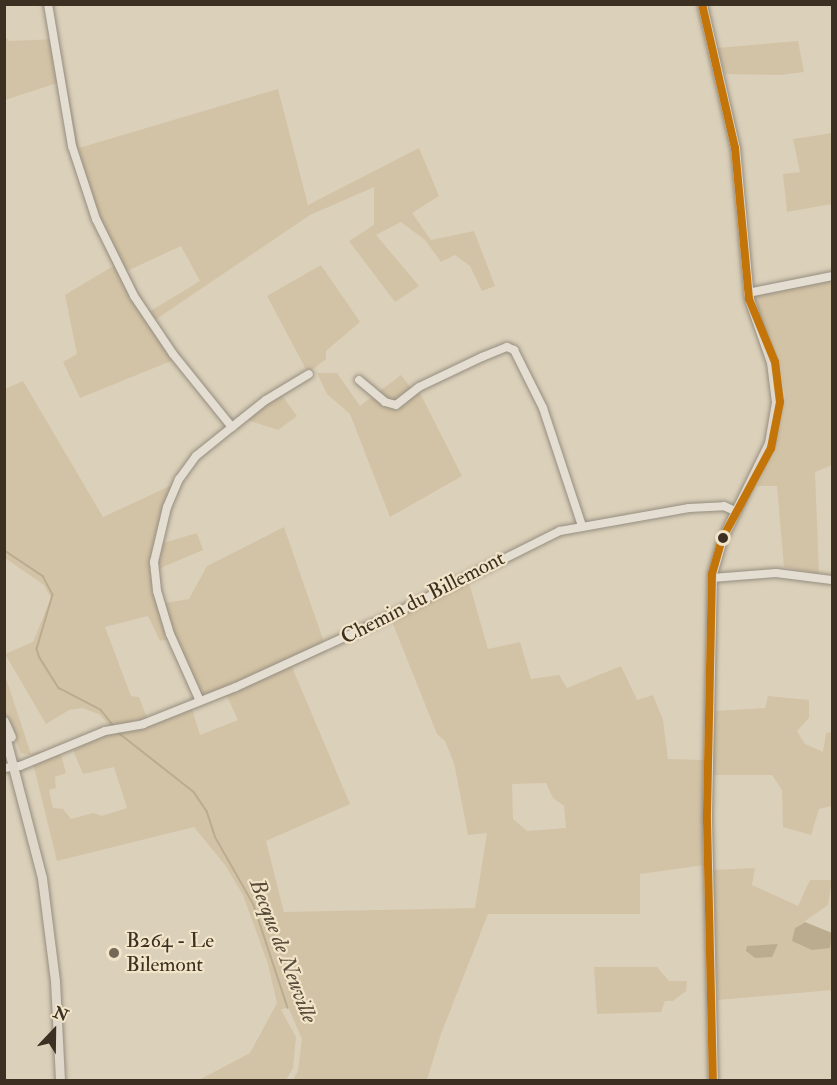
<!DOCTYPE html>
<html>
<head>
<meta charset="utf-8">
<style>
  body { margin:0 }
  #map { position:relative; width:837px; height:1085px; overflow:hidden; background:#dbd0ba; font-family:"IM FELL Double Pica",serif }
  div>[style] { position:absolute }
  .green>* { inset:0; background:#d3c3a6 }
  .water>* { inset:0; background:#bcac8f }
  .stream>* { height:1.5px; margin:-0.75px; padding:0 0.75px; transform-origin:0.75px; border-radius:0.75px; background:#bcac8f }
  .roads { filter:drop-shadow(0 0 2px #958d7f) drop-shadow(0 0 2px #958d7f) }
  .minor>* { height:8px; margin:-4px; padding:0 4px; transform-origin:4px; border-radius:4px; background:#e3ddd2 }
  .major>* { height:9px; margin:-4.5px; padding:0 4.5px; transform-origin:4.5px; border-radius:4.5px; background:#ded7ca }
  .bus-1>* { height:8px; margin:-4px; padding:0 4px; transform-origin:4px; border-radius:4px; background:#c4750a }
  .dots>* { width:16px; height:16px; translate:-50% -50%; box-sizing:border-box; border:3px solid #f1e4c9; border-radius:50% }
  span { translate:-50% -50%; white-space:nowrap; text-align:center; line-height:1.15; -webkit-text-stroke:4.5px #f1e4c9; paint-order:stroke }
  .street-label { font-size:21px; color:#3c3022 }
  .poi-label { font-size:21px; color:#3c3022 }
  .left { translate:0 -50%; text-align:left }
  .water-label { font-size:22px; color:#584b39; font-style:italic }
  .frame { position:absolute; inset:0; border:6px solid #3c3022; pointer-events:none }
  .north { position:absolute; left:24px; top:1001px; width:60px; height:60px; -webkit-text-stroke:4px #f1e4c9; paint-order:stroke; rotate:22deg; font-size:16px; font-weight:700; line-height:24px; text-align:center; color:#3c3022 }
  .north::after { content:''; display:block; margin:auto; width:21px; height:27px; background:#3c3022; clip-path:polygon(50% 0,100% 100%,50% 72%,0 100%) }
</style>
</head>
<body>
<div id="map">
  <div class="green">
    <div style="clip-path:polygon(evenodd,4px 35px,9px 41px,58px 39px,79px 148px,278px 89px,308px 205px,419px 148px,439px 196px,412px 213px,431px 240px,474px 231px,495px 286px,482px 291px,470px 266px,455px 255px,441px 262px,425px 240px,401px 222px,376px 235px,419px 286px,395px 302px,349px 241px,374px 225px,374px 187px,310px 215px,155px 320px,181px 357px,80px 398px,63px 362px,77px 354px,65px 295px,113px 266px,89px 211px,70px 152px,60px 82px,5px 100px,4px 35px,181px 246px,200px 281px,149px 312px,127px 271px,181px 246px)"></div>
    <div style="clip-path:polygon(798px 41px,804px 72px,781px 75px,725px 74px,717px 48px)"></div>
    <div style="clip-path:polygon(832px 133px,832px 204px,787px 212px,783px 174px,800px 172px,793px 139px)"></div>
    <div style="clip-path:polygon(321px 265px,360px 322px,326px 351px,326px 359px,308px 373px,267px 296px)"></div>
    <div style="clip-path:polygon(832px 277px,832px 465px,815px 472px,819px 574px,784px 567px,777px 486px,757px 486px,778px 437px,785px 396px,779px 363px,752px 292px)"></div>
    <div style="clip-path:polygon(488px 351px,418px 389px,462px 476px,390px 517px,350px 414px,327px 394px,317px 373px,337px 373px,360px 406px,401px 375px,411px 388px)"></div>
    <div style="clip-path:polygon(evenodd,23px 381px,103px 517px,170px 486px,178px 487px,160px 544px,197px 533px,203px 550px,151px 572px,159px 604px,189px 599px,207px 566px,284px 527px,327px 651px,292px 667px,350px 804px,266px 841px,284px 912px,475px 908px,487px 833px,468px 835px,454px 763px,445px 741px,437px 734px,391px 619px,468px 579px,488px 649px,520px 642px,531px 679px,559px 675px,567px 688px,621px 666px,637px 700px,653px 695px,663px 720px,668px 759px,704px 760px,705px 865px,640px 874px,640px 914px,488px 914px,441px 1034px,427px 1080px,293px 1080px,298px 1071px,302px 1039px,288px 1007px,281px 1010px,296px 1037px,293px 1068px,286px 1080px,199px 1080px,250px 1053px,277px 1003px,268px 964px,243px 895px,225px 865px,194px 827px,57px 861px,31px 755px,21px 753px,5px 714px,4px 672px,31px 754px,54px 748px,61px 755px,66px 773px,55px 777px,56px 788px,49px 790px,53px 808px,63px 809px,71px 819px,93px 813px,102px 816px,127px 808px,114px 767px,83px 774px,73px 750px,104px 735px,140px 730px,192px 709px,200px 735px,238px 720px,227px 696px,206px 703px,176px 637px,160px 641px,148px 616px,105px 627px,131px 696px,139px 697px,147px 718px,111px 727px,99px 714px,82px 708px,69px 710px,46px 724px,5px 654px,33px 642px,51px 598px,44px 585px,5px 558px,5px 389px,23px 381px,546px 783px,553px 798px,564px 806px,566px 828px,527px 831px,513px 819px,512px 784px,546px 783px)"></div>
    <div style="clip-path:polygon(278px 390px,297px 416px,278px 430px,247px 420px)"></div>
    <div style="clip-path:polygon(768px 696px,809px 700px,809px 718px,797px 731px,805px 744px,823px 752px,826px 733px,832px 732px,832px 806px,819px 809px,811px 835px,783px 827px,782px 790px,772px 775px,713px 775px,715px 711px,765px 708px)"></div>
    <div style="clip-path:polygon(755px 868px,752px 885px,798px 906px,810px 880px,832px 880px,828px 905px,795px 928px,832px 944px,832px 990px,718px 1000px,713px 870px)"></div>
    <div style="clip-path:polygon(594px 967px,657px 967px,669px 981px,687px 981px,686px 991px,673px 1001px,665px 1001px,661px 1012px,597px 1014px)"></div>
  </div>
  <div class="water">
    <div style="clip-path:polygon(805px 922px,832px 933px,830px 948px,812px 950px,792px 941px,795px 928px)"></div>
    <div style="clip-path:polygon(778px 944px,772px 957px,755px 958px,746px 951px,747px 946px)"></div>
  </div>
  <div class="stream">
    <div style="left:4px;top:550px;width:47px;rotate:33.7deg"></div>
    <div style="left:43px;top:576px;width:21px;rotate:62deg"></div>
    <div style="left:53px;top:595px;width:56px;rotate:106.5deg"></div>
    <div style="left:37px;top:649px;width:9px;rotate:72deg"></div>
    <div style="left:40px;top:658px;width:36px;rotate:58deg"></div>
    <div style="left:59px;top:688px;width:47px;rotate:27.6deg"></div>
    <div style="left:101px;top:710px;width:19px;rotate:51deg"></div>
    <div style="left:119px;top:733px;width:95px;rotate:38.2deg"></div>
    <div style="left:194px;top:792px;width:23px;rotate:56deg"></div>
    <div style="left:207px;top:811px;width:28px;rotate:72deg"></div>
    <div style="left:216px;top:838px;width:77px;rotate:60.4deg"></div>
    <div style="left:254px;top:905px;width:108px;rotate:71.7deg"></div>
  </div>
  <div class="roads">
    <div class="minor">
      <div style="left:48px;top:4px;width:144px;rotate:80.4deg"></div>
      <div style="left:72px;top:146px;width:77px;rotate:71.8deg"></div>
      <div style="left:96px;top:219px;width:86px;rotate:63.7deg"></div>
      <div style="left:134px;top:296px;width:70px;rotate:56.1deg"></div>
      <div style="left:173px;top:354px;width:94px;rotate:51.1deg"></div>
      <div style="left:232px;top:427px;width:46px;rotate:141.1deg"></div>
      <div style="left:196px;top:456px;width:29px;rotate:126deg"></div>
      <div style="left:179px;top:479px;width:30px;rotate:113deg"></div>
      <div style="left:167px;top:507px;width:57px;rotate:103.3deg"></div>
      <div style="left:154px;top:562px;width:29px;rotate:84deg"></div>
      <div style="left:157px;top:591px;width:45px;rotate:73.2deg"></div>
      <div style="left:170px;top:634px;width:73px;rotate:65.9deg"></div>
      <div style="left:748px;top:293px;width:86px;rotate:-11.4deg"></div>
      <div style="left:359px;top:380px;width:34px;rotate:40deg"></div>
      <div style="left:385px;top:402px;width:11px;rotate:15deg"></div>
      <div style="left:396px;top:405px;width:29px;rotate:-38deg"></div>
      <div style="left:419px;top:387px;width:70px;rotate:-25.5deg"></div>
      <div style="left:482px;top:357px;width:27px;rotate:-22deg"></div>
      <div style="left:507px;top:347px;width:8px;rotate:23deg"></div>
      <div style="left:514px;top:350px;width:65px;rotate:63.4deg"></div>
      <div style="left:543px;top:408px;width:124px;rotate:71.7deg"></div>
      <div style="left:232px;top:427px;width:43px;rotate:-38.5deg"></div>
      <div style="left:266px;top:400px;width:50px;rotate:-31.2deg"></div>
      <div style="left:712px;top:578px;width:64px;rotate:-4.5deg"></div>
      <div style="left:776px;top:573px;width:56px;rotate:7.1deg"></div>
      <div style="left:4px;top:768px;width:16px;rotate:-7deg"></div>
      <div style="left:20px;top:766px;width:92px;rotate:-22.4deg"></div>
      <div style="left:105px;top:731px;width:39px;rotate:-10deg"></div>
      <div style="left:143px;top:724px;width:100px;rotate:-21.7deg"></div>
      <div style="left:236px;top:687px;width:161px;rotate:-24.7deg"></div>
      <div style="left:382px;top:620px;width:199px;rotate:-26.6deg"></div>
      <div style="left:560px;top:531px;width:131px;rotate:-10.1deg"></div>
      <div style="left:689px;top:508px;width:35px;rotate:-3deg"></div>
      <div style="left:724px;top:506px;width:14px;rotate:25deg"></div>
    </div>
    <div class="major">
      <div style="left:702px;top:4px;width:148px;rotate:77.1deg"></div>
      <div style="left:735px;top:148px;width:152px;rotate:84.7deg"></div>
      <div style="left:749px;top:299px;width:67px;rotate:70.8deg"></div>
      <div style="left:771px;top:362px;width:40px;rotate:82.9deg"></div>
      <div style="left:776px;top:402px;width:42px;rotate:99.7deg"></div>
      <div style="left:769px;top:443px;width:107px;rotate:116.1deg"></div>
      <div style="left:722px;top:539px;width:36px;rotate:106deg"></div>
      <div style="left:712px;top:574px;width:247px;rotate:91.2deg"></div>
      <div style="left:707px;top:821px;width:259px;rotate:88.7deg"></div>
      <div style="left:4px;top:721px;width:17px;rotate:66deg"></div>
      <div style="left:4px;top:732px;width:151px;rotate:75.4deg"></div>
      <div style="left:42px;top:878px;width:104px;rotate:82.8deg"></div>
      <div style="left:55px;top:981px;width:99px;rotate:87.1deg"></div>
    </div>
  </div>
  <div class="bus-1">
    <div style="left:702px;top:4px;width:148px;rotate:77.1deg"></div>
    <div style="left:735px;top:148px;width:152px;rotate:84.7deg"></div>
    <div style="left:749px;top:299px;width:68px;rotate:67.6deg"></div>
    <div style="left:775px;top:362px;width:40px;rotate:82.9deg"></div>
    <div style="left:780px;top:402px;width:47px;rotate:101.1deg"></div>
    <div style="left:771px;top:448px;width:103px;rotate:118.3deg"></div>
    <div style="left:722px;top:539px;width:36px;rotate:106deg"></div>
    <div style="left:712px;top:574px;width:247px;rotate:91.2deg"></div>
    <div style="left:707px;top:821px;width:259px;rotate:88.7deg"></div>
  </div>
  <div class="dots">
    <div style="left:723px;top:538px;background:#3c3022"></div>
    <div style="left:114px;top:953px;background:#746857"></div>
  </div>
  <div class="street-label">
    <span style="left:423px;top:598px;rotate:-27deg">Chemin du Billemont</span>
  </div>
  <div class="poi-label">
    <span class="left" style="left:126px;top:953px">B264 - Le<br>Bilemont</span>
  </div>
  <div class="water-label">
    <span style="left:283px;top:951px;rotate:69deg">Becque de Neuville</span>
  </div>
  <div class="frame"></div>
  <div class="north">N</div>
</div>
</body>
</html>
